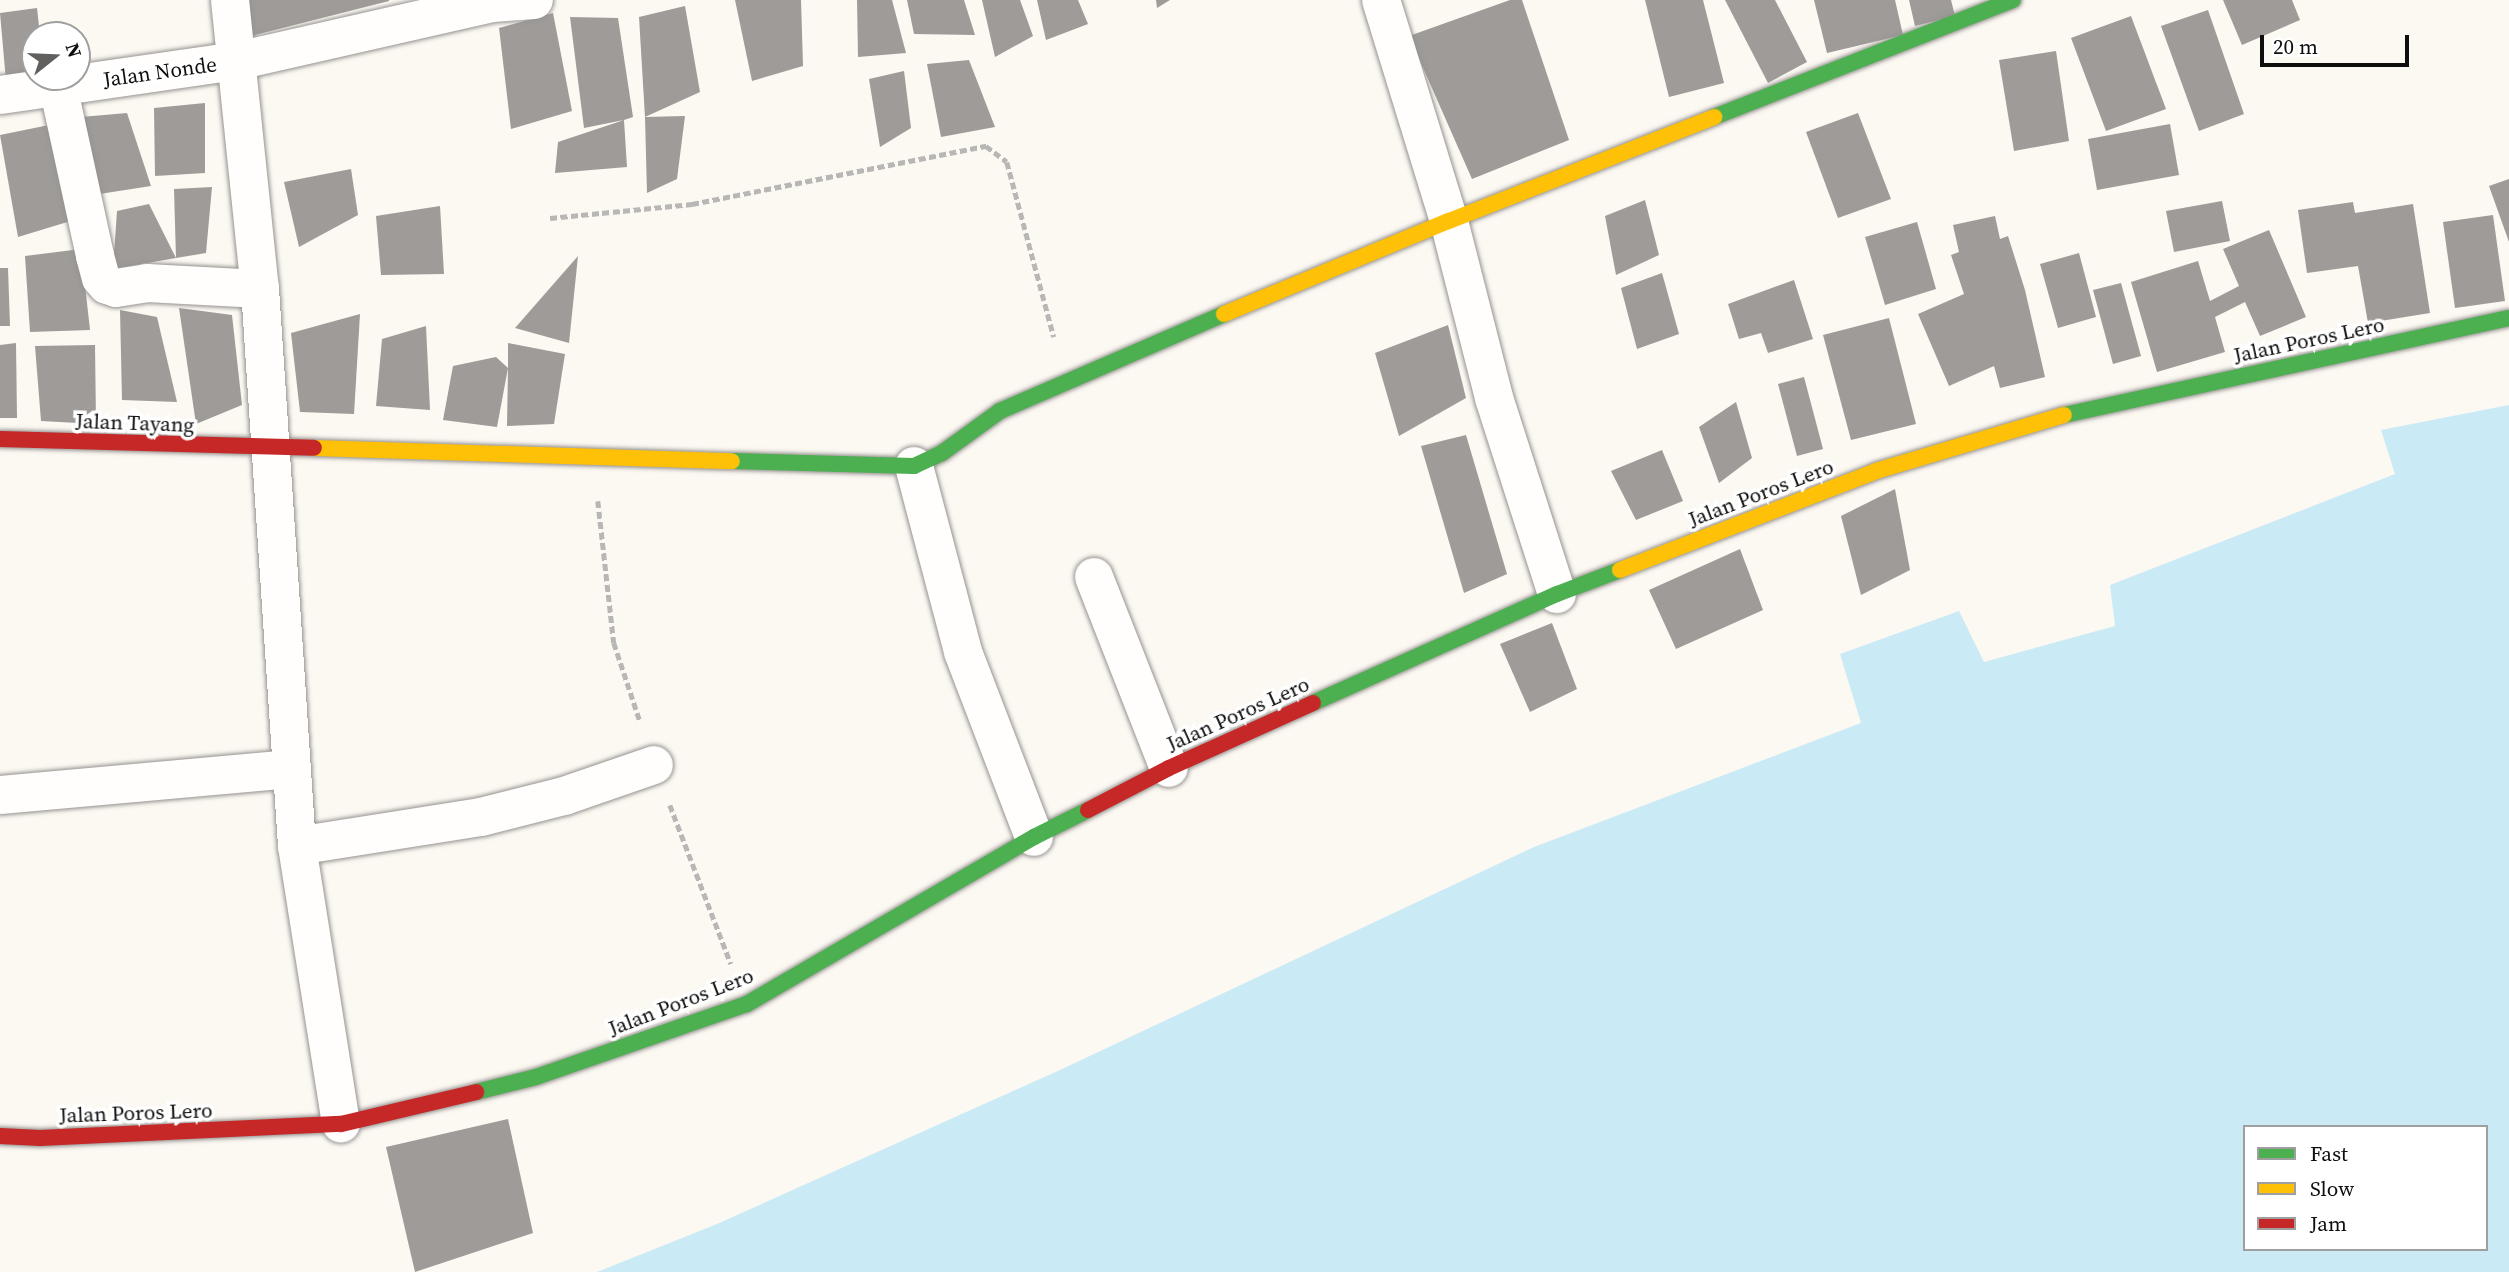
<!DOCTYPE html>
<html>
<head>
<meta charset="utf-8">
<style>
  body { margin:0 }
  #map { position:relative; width:2509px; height:1272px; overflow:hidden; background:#fcf8f2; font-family:"Source Serif 4",serif }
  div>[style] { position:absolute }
  .water>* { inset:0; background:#caebf5 }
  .building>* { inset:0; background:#9e9b98 }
  .path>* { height:4.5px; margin-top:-2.25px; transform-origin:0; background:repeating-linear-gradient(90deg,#b8b7b6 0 7px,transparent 0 10.5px) }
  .roads { filter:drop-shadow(0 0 2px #959391) drop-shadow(0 0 2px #959391) }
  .street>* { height:38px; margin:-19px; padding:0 19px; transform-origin:19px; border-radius:19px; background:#fffefd }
  .fast>* { height:16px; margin:-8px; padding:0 8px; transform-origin:8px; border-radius:8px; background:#4caf50 }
  .slow>* { height:16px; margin:-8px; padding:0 8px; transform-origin:8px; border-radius:8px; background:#ffc107 }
  .jam>* { height:16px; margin:-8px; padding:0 8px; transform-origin:8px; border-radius:8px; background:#c62828 }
  span { translate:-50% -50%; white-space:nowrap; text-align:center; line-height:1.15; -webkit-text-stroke:7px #fff; paint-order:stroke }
  .street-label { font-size:21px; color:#0e0e0e }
  .legend { position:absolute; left:2243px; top:1125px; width:245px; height:126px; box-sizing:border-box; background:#fff; border:2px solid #9f9f9f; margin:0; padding:9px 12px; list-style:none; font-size:21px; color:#0e0e0e }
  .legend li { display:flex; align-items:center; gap:14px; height:35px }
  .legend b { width:35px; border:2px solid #9f9f9f }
  .north { position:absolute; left:21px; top:21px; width:70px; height:70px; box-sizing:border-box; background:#fff; border:2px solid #9f9f9f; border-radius:50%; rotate:72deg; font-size:19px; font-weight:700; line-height:28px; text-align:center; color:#0e0e0e }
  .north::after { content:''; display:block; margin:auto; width:24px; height:32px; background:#61605e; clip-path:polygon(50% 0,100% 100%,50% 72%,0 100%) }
  .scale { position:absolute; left:2260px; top:35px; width:149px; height:32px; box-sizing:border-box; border:4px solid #0e0e0e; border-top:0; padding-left:9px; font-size:21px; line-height:24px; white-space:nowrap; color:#0e0e0e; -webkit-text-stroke:5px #fff; paint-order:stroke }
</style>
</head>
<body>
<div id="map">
  <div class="water">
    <div style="clip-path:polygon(evenodd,2509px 405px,2509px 1272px,597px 1272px,717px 1224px,1060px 1070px,1534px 847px,1861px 723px,1840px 654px,1959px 611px,1984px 662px,2115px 626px,2110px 585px,2395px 474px,2381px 430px,2509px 405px,2245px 1127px,2486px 1127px,2486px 1249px,2245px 1249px,2245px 1127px)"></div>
  </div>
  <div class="building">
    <div style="clip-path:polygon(246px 0,389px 0,389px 1px,251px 36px)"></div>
    <div style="clip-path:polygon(735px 0,801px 0,803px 66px,752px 81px)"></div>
    <div style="clip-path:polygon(857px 0,892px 0,906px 53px,858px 57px)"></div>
    <div style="clip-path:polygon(907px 0,964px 0,975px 35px,914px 34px)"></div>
    <div style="clip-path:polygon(982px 0,1020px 0,1033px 36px,995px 57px)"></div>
    <div style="clip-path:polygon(1037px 0,1078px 0,1088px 24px,1046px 40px)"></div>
    <div style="clip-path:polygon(1156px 0,1170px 0,1157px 8px)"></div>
    <div style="clip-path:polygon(1510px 0,1522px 0,1569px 140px,1472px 179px,1409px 36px)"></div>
    <div style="clip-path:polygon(1645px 0,1703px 0,1724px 83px,1669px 97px)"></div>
    <div style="clip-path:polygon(1725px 0,1775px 0,1807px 62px,1768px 83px)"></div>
    <div style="clip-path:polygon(1814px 0,1895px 0,1903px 35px,1827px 53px)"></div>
    <div style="clip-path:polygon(1909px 0,1951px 0,1955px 16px,1915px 26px)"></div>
    <div style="clip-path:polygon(2223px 0,2292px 0,2300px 20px,2242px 45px)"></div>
    <div style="clip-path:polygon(685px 6px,700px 92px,645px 117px,639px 17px)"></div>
    <div style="clip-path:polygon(37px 8px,40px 35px,35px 35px,35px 75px,6px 81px,0 13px)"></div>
    <div style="clip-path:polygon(2208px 10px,2244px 114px,2199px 131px,2161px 26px)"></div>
    <div style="clip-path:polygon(553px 13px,572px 111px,511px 129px,499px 28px)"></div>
    <div style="clip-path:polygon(2131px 16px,2166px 109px,2106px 131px,2071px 38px)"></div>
    <div style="clip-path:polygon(570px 17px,618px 18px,633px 117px,624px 120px,627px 167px,555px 173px,558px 142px,624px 120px,584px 128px)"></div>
    <div style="clip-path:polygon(2056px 51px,2069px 141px,2014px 151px,1999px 60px)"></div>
    <div style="clip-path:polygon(969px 60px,995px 127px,941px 137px,927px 64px)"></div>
    <div style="clip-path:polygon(904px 71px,911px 128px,880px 147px,869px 79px)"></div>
    <div style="clip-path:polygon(205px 103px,205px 173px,155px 176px,154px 108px)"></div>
    <div style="clip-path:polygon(127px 113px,151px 186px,93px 195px,81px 117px)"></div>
    <div style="clip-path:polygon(1858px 113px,1891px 199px,1838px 218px,1806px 132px)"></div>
    <div style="clip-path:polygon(685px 116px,677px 179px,647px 193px,645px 117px)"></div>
    <div style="clip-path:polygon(54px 124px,74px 220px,18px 237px,0 135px)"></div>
    <div style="clip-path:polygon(2170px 124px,2179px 175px,2097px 190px,2088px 139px)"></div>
    <div style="clip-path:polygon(351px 169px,358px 215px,299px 247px,284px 182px)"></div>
    <div style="clip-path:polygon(2509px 179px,2509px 242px,2489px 186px)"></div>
    <div style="clip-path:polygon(212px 187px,206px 253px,176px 258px,174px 189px)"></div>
    <div style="clip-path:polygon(1645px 200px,1659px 255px,1616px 275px,1605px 216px)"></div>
    <div style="clip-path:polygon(2222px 201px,2230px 241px,2174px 252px,2166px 211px)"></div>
    <div style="clip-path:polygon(2353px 202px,2355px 213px,2413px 204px,2430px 313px,2368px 323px,2358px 266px,2307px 273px,2298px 210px)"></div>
    <div style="clip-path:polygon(149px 204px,176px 258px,113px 269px,117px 211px)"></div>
    <div style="clip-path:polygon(440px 206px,444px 274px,381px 275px,376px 216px)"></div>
    <div style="clip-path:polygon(2493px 215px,2505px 301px,2455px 308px,2443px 222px)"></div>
    <div style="clip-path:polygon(1995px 216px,2000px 239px,2008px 236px,2025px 290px,2045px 377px,2000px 388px,1994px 366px,1949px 386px,1918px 314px,1964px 294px,1951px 255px,1959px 252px,1953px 225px)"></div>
    <div style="clip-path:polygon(1917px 222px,1936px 289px,1885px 305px,1865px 237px)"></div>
    <div style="clip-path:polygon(2269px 230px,2306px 317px,2260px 336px,2245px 302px,2215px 317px,2225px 352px,2157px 372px,2131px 282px,2198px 261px,2210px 301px,2239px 286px,2223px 249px)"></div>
    <div style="clip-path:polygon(81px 249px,90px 330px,30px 332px,25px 256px)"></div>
    <div style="clip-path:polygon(2079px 253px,2096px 317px,2058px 328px,2040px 264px)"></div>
    <div style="clip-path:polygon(578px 256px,569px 343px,515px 328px)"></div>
    <div style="clip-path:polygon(0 268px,8px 268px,10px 326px,0 326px)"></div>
    <div style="clip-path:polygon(1662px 273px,1679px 334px,1637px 349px,1621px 288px)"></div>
    <div style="clip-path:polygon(1794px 280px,1813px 339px,1768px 353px,1761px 333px,1739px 339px,1728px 304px)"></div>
    <div style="clip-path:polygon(2121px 283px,2141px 356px,2113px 364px,2093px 290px)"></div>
    <div style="clip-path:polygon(179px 308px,232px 315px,242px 405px,196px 424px)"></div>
    <div style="clip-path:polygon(120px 310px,157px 317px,177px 402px,122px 400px)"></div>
    <div style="clip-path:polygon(360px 314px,354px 414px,300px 412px,291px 333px)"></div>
    <div style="clip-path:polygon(1889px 318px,1916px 424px,1851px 440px,1823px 335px)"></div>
    <div style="clip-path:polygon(1448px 325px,1466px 398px,1399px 436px,1375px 353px)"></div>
    <div style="clip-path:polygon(426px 326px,430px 410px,376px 406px,382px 339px)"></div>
    <div style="clip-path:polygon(16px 343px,17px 418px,0 418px,0 345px)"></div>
    <div style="clip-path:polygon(508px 343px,565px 354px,554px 424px,507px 426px,508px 368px,497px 427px,443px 420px,453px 366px,496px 357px,508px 368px)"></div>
    <div style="clip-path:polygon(95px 345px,96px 424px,41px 421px,35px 346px)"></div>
    <div style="clip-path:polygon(1804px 377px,1823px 449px,1797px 456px,1778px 384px)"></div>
    <div style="clip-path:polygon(1736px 402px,1752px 458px,1719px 483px,1699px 427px)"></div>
    <div style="clip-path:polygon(1466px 435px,1507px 574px,1464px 593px,1421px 446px)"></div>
    <div style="clip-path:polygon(1662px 450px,1683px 501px,1636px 520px,1611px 471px)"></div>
    <div style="clip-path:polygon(1895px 489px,1910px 570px,1861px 595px,1841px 516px)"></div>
    <div style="clip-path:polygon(1740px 549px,1763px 610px,1676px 649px,1649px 590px)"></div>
    <div style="clip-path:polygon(1552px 623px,1577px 689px,1530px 712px,1500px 644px)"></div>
    <div style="clip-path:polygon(508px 1119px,533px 1233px,415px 1272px,386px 1147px)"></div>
  </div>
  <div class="path">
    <div style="left:550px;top:218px;width:143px;rotate:-5.6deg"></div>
    <div style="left:692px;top:204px;width:300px;rotate:-11.2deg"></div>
    <div style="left:986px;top:146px;width:26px;rotate:37deg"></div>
    <div style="left:1007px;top:162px;width:181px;rotate:75deg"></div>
    <div style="left:598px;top:501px;width:143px;rotate:83.6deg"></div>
    <div style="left:614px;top:643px;width:82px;rotate:71.6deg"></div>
    <div style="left:670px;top:805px;width:170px;rotate:69deg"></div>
  </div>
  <div class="roads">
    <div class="street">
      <div style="left:230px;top:0;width:291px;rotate:84.1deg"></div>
      <div style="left:260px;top:289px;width:558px;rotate:86.2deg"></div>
      <div style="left:297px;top:846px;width:281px;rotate:81deg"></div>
      <div style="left:1381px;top:0;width:231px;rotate:72.9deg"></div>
      <div style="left:1449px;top:221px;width:183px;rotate:75.7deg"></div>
      <div style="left:1494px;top:398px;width:206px;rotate:72.2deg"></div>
      <div style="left:58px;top:86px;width:174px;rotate:77.7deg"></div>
      <div style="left:95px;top:256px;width:23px;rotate:75deg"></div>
      <div style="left:101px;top:278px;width:9px;rotate:49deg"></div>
      <div style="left:107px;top:285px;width:9px;rotate:18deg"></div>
      <div style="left:116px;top:288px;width:31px;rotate:-9deg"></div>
      <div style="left:147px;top:283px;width:113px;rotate:3deg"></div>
      <div style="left:0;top:95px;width:239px;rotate:-8.2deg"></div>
      <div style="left:237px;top:61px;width:262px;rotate:-12.8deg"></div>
      <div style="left:492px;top:3px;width:42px;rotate:-4.1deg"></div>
      <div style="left:914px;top:466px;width:192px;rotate:75.2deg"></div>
      <div style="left:963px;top:652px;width:198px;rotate:69deg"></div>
      <div style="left:1094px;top:577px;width:205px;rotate:68.6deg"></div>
      <div style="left:0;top:795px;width:293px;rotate:-5.1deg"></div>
      <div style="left:297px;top:846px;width:186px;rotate:-9deg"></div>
      <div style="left:481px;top:817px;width:86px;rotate:-14.2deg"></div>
      <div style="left:564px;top:796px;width:95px;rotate:-19deg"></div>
    </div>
    <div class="fast">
      <div style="left:1714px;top:117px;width:321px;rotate:-21.4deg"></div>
      <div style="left:2064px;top:415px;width:455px;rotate:-12.3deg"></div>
      <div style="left:732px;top:461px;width:182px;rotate:1.6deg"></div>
      <div style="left:914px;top:466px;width:31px;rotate:-25deg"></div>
      <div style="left:942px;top:453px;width:72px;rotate:-35.9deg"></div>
      <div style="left:1000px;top:411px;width:244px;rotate:-23.4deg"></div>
      <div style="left:1313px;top:703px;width:267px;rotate:-24.1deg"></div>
      <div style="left:1557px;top:594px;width:67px;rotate:-20.9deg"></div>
      <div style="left:476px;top:1092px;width:62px;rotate:-14deg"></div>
      <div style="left:536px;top:1077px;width:223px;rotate:-19.1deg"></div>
      <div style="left:747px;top:1004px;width:332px;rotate:-30.2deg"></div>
      <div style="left:1034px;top:837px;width:60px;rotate:-26.6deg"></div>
    </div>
    <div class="slow">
      <div style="left:1224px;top:314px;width:243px;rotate:-22.5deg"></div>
      <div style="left:1449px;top:221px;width:285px;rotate:-21.4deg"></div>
      <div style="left:314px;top:448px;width:418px;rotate:1.8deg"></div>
      <div style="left:1620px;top:570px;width:274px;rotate:-21.1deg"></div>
      <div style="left:1876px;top:471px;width:196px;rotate:-16.6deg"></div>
    </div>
    <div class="jam">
      <div style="left:0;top:439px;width:314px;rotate:1.6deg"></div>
      <div style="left:1088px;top:810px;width:91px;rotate:-27.4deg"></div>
      <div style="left:1169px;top:768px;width:158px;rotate:-24.3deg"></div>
      <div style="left:0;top:1136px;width:40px;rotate:2.9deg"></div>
      <div style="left:40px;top:1138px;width:301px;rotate:-2.7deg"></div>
      <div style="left:341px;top:1124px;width:139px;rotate:-13.3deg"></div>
    </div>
  </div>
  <div class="street-label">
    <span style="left:160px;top:72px;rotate:-8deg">Jalan Nonde</span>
    <span style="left:2309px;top:340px;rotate:-12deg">Jalan Poros Lero</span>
    <span style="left:135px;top:423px;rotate:2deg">Jalan Tayang</span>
    <span style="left:1761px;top:493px;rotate:-21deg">Jalan Poros Lero</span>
    <span style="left:1238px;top:714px;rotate:-24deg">Jalan Poros Lero</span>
    <span style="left:681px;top:1002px;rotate:-21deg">Jalan Poros Lero</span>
    <span style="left:136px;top:1113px;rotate:-2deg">Jalan Poros Lero</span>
  </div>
  <ul class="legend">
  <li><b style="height:9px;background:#4caf50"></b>Fast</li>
  <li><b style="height:9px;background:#ffc107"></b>Slow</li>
  <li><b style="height:9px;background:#c62828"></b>Jam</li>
  </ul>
  <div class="north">N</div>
  <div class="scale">20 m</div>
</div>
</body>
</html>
